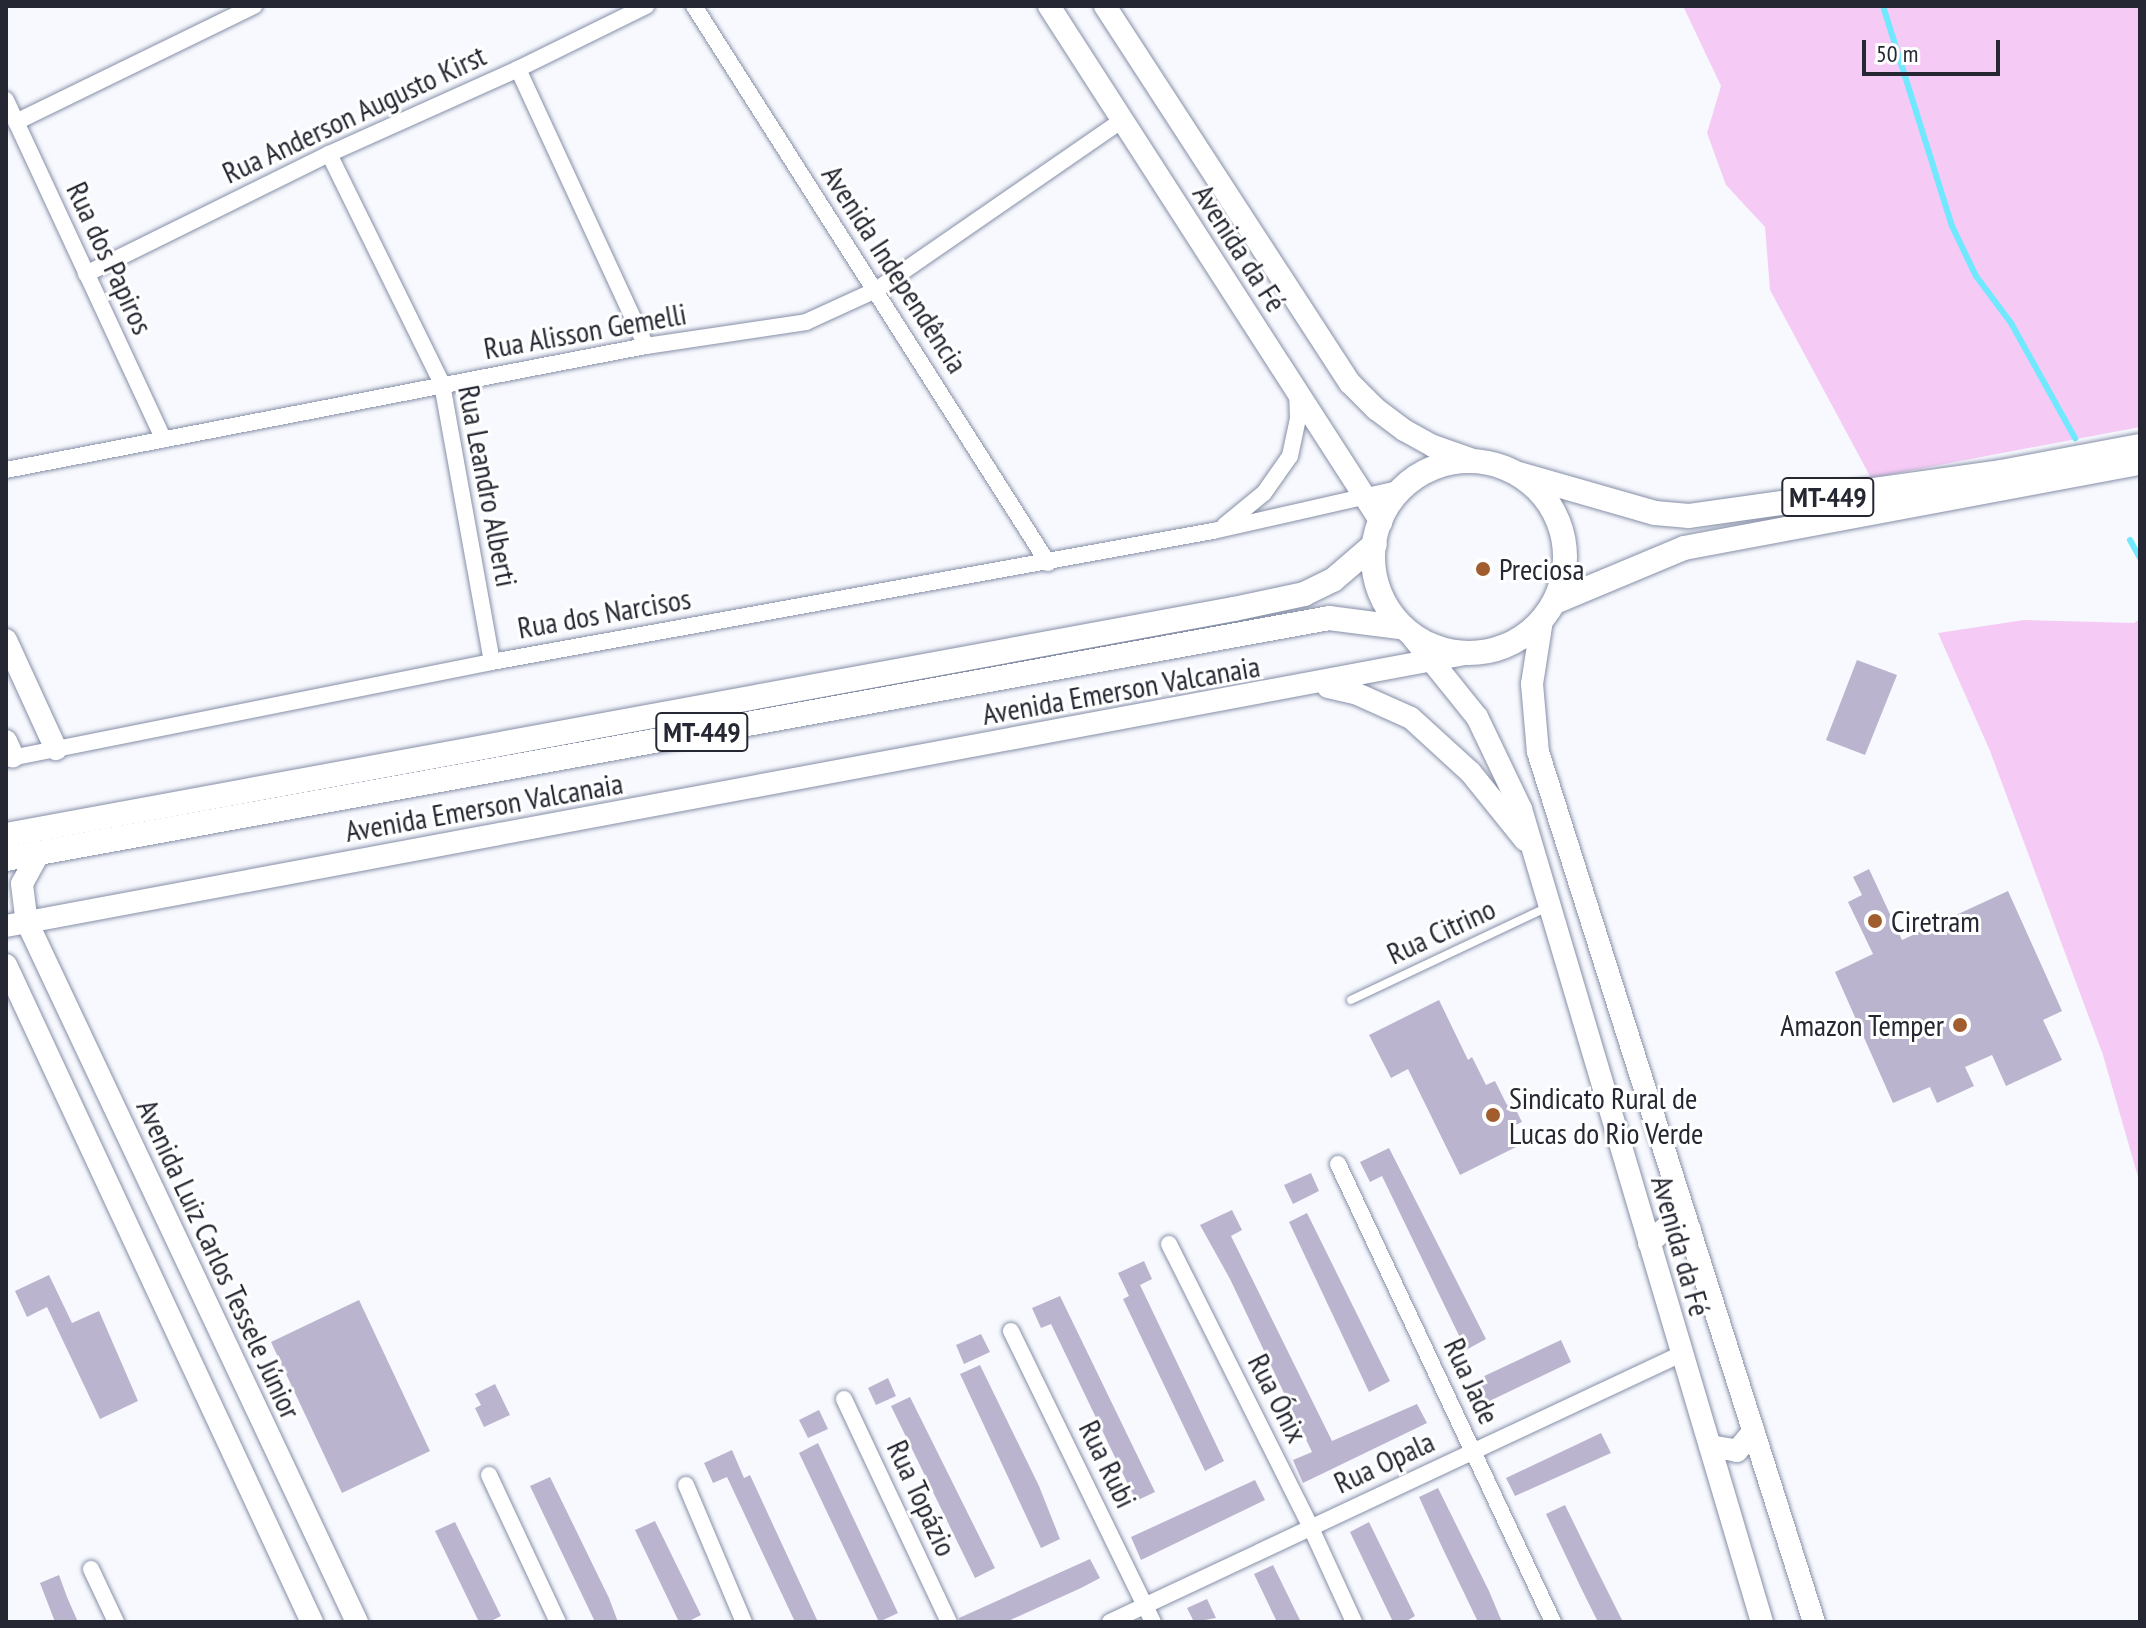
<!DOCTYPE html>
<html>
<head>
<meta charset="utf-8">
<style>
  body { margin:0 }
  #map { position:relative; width:2146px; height:1628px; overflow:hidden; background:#f7f9fe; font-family:"PT Sans Narrow",sans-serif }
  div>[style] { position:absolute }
  .green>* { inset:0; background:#f5cbf5 }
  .stream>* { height:6px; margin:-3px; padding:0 3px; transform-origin:3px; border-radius:3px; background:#70e8fd }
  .building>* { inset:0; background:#bbb4ce }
  .roads { filter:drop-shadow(0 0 2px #868fa7) drop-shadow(0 0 2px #868fa7) }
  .lane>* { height:8px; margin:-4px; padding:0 4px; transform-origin:4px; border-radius:4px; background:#fff }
  .street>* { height:16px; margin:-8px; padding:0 8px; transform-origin:8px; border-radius:8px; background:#fff }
  .secondary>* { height:22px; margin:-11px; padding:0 11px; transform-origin:11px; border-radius:11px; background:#fff }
  .primary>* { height:24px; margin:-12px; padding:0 12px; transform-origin:12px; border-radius:12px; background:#fff }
  .primary>.ring { margin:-12px; padding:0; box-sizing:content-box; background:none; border:24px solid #fff; border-radius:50% }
  .dots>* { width:22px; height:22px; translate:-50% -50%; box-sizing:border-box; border:4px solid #fff; border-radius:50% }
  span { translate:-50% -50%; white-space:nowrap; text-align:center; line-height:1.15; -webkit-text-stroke:6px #fff; paint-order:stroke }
  .shield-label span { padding:2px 6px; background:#fff; border:2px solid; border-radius:6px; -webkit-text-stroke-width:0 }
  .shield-label { font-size:28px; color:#252832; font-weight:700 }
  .street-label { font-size:30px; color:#252832 }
  .poi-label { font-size:30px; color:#252832 }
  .left { translate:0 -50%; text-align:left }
  .right { translate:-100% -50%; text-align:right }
  .frame { position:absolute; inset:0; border:8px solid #252832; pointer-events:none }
  .scale { position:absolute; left:1862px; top:40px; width:138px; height:36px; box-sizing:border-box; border:4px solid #252832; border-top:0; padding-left:10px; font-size:24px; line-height:28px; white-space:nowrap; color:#252832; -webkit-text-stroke:6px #fff; paint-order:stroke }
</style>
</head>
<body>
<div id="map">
  <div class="green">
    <div style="clip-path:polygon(1683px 6px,2140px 6px,2140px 427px,1871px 478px,1770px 290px,1765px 227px,1726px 185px,1707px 133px,1721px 86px)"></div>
    <div style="clip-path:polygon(2140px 619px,2140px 1184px,2103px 1055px,1990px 751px,1938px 633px,2024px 620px,2134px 623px)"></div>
  </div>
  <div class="stream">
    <div style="left:1883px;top:6px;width:231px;rotate:72.6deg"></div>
    <div style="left:1952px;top:226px;width:55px;rotate:64.4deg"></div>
    <div style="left:1976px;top:276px;width:59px;rotate:53.3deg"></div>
    <div style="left:2011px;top:323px;width:132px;rotate:60.9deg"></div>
    <div style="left:2130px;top:540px;width:21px;rotate:61deg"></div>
  </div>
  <div class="building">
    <div style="clip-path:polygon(1857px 660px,1897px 675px,1865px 755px,1826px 740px)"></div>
    <div style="clip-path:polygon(1869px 869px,1902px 940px,2008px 891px,2062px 1011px,2043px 1020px,2062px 1060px,2006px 1086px,1992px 1055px,1965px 1067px,1974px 1086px,1937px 1103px,1930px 1087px,1893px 1103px,1835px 972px,1873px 954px,1848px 902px,1862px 895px,1853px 877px)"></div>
    <div style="clip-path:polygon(1439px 1000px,1468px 1060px,1472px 1057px,1486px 1085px,1495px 1081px,1507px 1105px,1512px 1102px,1522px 1122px,1509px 1128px,1518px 1146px,1460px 1175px,1408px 1069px,1391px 1078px,1369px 1035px)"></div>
    <div style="clip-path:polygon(1389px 1148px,1486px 1339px,1466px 1350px,1382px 1176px,1370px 1182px,1360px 1162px)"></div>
    <div style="clip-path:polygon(1311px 1173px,1319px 1191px,1293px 1204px,1284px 1185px)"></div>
    <div style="clip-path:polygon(1232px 1210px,1242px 1230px,1231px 1236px,1332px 1441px,1417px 1404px,1427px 1423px,1303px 1483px,1293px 1460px,1312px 1452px,1230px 1279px,1200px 1225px)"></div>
    <div style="clip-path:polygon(1307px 1213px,1390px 1381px,1369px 1392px,1289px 1222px)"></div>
    <div style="clip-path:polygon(1144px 1261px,1152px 1279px,1140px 1285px,1224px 1461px,1205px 1471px,1123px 1299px,1129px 1296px,1118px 1273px)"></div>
    <div style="clip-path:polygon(49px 1275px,72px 1323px,99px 1311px,138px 1401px,100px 1419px,47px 1307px,27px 1317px,15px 1291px)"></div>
    <div style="clip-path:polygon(1060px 1296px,1155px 1492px,1136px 1501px,1051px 1324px,1041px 1328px,1032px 1308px)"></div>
    <div style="clip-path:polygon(359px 1300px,430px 1451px,342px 1493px,271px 1342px)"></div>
    <div style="clip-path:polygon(981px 1334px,990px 1352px,964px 1364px,956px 1345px)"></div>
    <div style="clip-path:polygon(1561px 1340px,1571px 1362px,1475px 1408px,1465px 1385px)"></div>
    <div style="clip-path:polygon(980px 1365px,1039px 1486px,1060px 1539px,1041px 1548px,960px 1374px)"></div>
    <div style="clip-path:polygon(888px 1378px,896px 1396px,876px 1405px,868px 1388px)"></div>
    <div style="clip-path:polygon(495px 1384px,510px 1415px,484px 1427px,475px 1408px,481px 1405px,475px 1394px)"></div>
    <div style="clip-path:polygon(910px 1397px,995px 1568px,975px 1578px,891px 1406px)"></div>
    <div style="clip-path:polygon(819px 1410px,828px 1429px,808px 1438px,799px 1420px)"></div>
    <div style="clip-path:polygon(1601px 1433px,1611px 1453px,1515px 1496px,1506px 1478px)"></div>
    <div style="clip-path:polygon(818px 1443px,898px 1613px,879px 1622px,799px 1453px)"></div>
    <div style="clip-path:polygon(732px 1450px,744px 1478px,750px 1475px,818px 1622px,795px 1622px,727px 1477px,713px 1483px,704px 1463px)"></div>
    <div style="clip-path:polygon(550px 1477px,609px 1598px,618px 1622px,595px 1622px,530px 1486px)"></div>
    <div style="clip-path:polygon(1255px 1480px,1265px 1500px,1141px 1560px,1131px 1537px)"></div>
    <div style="clip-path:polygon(1438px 1488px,1489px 1591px,1502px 1622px,1478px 1622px,1442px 1547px,1419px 1497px)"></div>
    <div style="clip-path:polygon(1565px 1505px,1585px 1546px,1623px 1622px,1598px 1622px,1582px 1590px,1546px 1514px)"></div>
    <div style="clip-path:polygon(655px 1521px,701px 1615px,687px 1622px,679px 1622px,635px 1530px)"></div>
    <div style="clip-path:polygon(455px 1522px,501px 1616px,489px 1622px,479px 1622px,435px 1531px)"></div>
    <div style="clip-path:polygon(1369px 1522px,1415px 1616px,1405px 1622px,1393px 1622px,1350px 1532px)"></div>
    <div style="clip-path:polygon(1090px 1559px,1100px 1578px,1081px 1588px,1006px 1622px,960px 1622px,959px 1618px)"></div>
    <div style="clip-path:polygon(1273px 1565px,1294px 1608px,1301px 1622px,1277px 1622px,1254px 1574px)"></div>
    <div style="clip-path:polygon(59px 1575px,67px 1597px,78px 1622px,55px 1622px,40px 1583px)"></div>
    <div style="clip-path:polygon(1207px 1599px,1216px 1618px,1194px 1622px,1187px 1608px)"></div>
  </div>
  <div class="roads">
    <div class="lane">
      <div style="left:1351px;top:1000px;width:218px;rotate:-25.3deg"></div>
    </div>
    <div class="street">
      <div style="left:694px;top:6px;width:660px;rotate:57.56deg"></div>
      <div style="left:518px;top:69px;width:305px;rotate:65.2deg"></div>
      <div style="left:6px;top:100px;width:374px;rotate:65.1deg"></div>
      <div style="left:16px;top:122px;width:265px;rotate:-26deg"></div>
      <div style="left:329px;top:154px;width:256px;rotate:63.8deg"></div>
      <div style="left:442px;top:384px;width:282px;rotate:79.8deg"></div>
      <div style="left:86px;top:274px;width:271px;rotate:-26.3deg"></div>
      <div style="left:329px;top:154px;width:207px;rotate:-24.2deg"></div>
      <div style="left:518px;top:69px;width:143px;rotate:-26.2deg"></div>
      <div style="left:6px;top:470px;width:652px;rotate:-10.97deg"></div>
      <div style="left:646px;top:346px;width:162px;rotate:-8.5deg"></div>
      <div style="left:806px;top:322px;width:77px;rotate:-24.6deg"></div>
      <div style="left:876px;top:290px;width:298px;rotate:-34.6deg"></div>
      <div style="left:1225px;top:525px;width:50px;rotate:-39.4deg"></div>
      <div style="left:1264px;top:493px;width:45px;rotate:-54.9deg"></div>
      <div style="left:1290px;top:456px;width:39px;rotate:-78deg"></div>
      <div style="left:1298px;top:418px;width:26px;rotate:-92deg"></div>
      <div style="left:6px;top:759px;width:496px;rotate:-11.3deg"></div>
      <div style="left:492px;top:662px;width:733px;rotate:-10.3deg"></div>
      <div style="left:1213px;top:531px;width:194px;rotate:-12.8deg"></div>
      <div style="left:1338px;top:1164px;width:506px;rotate:64.85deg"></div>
      <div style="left:1169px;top:1244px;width:318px;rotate:63.4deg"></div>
      <div style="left:1311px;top:1528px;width:103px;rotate:65.4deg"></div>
      <div style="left:1011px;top:1331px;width:324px;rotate:64deg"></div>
      <div style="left:844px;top:1399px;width:246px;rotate:64.8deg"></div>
      <div style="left:489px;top:1475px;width:162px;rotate:64.9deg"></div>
      <div style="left:686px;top:1485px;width:149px;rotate:67.1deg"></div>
      <div style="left:91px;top:1569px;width:59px;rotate:64.7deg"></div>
      <div style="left:1110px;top:1622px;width:631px;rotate:-25.14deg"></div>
    </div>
    <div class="secondary">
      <div style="left:1049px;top:6px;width:614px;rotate:57.24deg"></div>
      <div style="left:1105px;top:6px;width:450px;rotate:57deg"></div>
      <div style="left:1350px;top:383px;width:37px;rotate:45deg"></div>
      <div style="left:1376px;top:409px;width:35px;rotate:37deg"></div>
      <div style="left:1404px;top:430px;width:33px;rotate:29deg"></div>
      <div style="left:1433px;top:446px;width:46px;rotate:19.2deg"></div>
      <div style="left:1542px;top:620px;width:65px;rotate:98.9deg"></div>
      <div style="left:1532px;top:684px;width:68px;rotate:85deg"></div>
      <div style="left:1538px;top:752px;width:913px;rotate:72.4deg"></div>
      <div style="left:1411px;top:635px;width:105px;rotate:51.2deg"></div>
      <div style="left:1477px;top:717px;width:102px;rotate:64.4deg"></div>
      <div style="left:1521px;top:809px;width:848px;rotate:73.49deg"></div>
      <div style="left:6px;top:640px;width:120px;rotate:65.4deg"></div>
      <div style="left:1328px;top:687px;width:28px;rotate:13deg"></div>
      <div style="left:1355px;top:693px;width:61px;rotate:24.1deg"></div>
      <div style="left:1411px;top:718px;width:81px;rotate:42.5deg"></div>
      <div style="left:1471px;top:773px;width:86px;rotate:51.1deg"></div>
      <div style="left:6px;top:741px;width:17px;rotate:66deg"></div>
      <div style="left:39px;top:853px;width:35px;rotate:119deg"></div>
      <div style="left:22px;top:884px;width:38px;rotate:83deg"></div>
      <div style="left:27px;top:922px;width:774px;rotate:64.76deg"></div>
      <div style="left:6px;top:926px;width:1484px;rotate:-10.56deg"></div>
      <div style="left:6px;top:965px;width:725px;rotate:65.03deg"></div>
      <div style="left:1649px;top:1243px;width:25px;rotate:-42deg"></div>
      <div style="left:1668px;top:1226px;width:22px;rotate:8deg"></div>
      <div style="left:1710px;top:1446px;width:27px;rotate:10deg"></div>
      <div style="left:1737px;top:1451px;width:26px;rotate:-50deg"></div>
    </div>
    <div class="primary">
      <div class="ring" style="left:1373px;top:461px;width:168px;height:168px"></div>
      <div style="left:1519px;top:474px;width:141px;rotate:16deg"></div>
      <div style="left:1655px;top:513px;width:34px;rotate:5deg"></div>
      <div style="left:1689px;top:516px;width:315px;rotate:-8deg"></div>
      <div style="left:2001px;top:472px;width:141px;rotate:-10.6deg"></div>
      <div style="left:1555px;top:602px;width:140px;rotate:-22.7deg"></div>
      <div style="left:1684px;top:548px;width:464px;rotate:-10.6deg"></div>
      <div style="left:6px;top:835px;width:1249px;rotate:-10.43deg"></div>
      <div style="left:1234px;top:609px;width:72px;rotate:-12.1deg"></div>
      <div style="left:1304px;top:594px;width:32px;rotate:-26deg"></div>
      <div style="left:1333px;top:580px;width:55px;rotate:-40.6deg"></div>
      <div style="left:6px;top:859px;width:1345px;rotate:-10.32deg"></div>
      <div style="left:1329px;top:618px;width:71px;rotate:7.3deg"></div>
    </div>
  </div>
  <div class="dots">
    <div style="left:1483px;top:569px;background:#a15d2e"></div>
    <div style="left:1875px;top:921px;background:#a15d2e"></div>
    <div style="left:1960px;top:1025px;background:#a15d2e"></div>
    <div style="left:1493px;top:1115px;background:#a15d2e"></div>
  </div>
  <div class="shield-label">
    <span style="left:1828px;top:497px">MT-449</span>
    <span style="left:702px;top:732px">MT-449</span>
  </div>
  <div class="street-label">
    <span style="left:354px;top:114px;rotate:-25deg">Rua Anderson Augusto Kirst</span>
    <span style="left:1240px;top:248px;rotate:57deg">Avenida da Fé</span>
    <span style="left:110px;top:258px;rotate:65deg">Rua dos Papiros</span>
    <span style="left:895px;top:269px;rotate:57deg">Avenida Independência</span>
    <span style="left:585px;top:331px;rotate:-10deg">Rua Alisson Gemelli</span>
    <span style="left:488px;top:486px;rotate:79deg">Rua Leandro Alberti</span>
    <span style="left:604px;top:613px;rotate:-10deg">Rua dos Narcisos</span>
    <span style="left:1121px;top:690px;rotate:-10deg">Avenida Emerson Valcanaia</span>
    <span style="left:484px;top:807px;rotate:-10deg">Avenida Emerson Valcanaia</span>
    <span style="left:1441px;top:931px;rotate:-25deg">Rua Citrino</span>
    <span style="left:1681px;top:1246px;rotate:74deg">Avenida da Fé</span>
    <span style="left:219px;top:1259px;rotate:65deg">Avenida Luiz Carlos Tessele Júnior</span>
    <span style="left:1472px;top:1381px;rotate:65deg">Rua Jade</span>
    <span style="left:1278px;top:1398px;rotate:63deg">Rua Ónix</span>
    <span style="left:1384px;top:1462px;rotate:-25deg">Rua Opala</span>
    <span style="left:1108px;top:1464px;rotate:64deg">Rua Rubi</span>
    <span style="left:922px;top:1498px;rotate:65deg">Rua Topázio</span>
  </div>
  <div class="poi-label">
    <span class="left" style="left:1499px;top:569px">Preciosa</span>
    <span class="left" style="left:1891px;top:921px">Ciretram</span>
    <span class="right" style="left:1944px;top:1025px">Amazon Temper</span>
    <span class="left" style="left:1509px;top:1115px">Sindicato Rural de<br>Lucas do Rio Verde</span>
  </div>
  <div class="frame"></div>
  <div class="scale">50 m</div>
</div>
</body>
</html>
